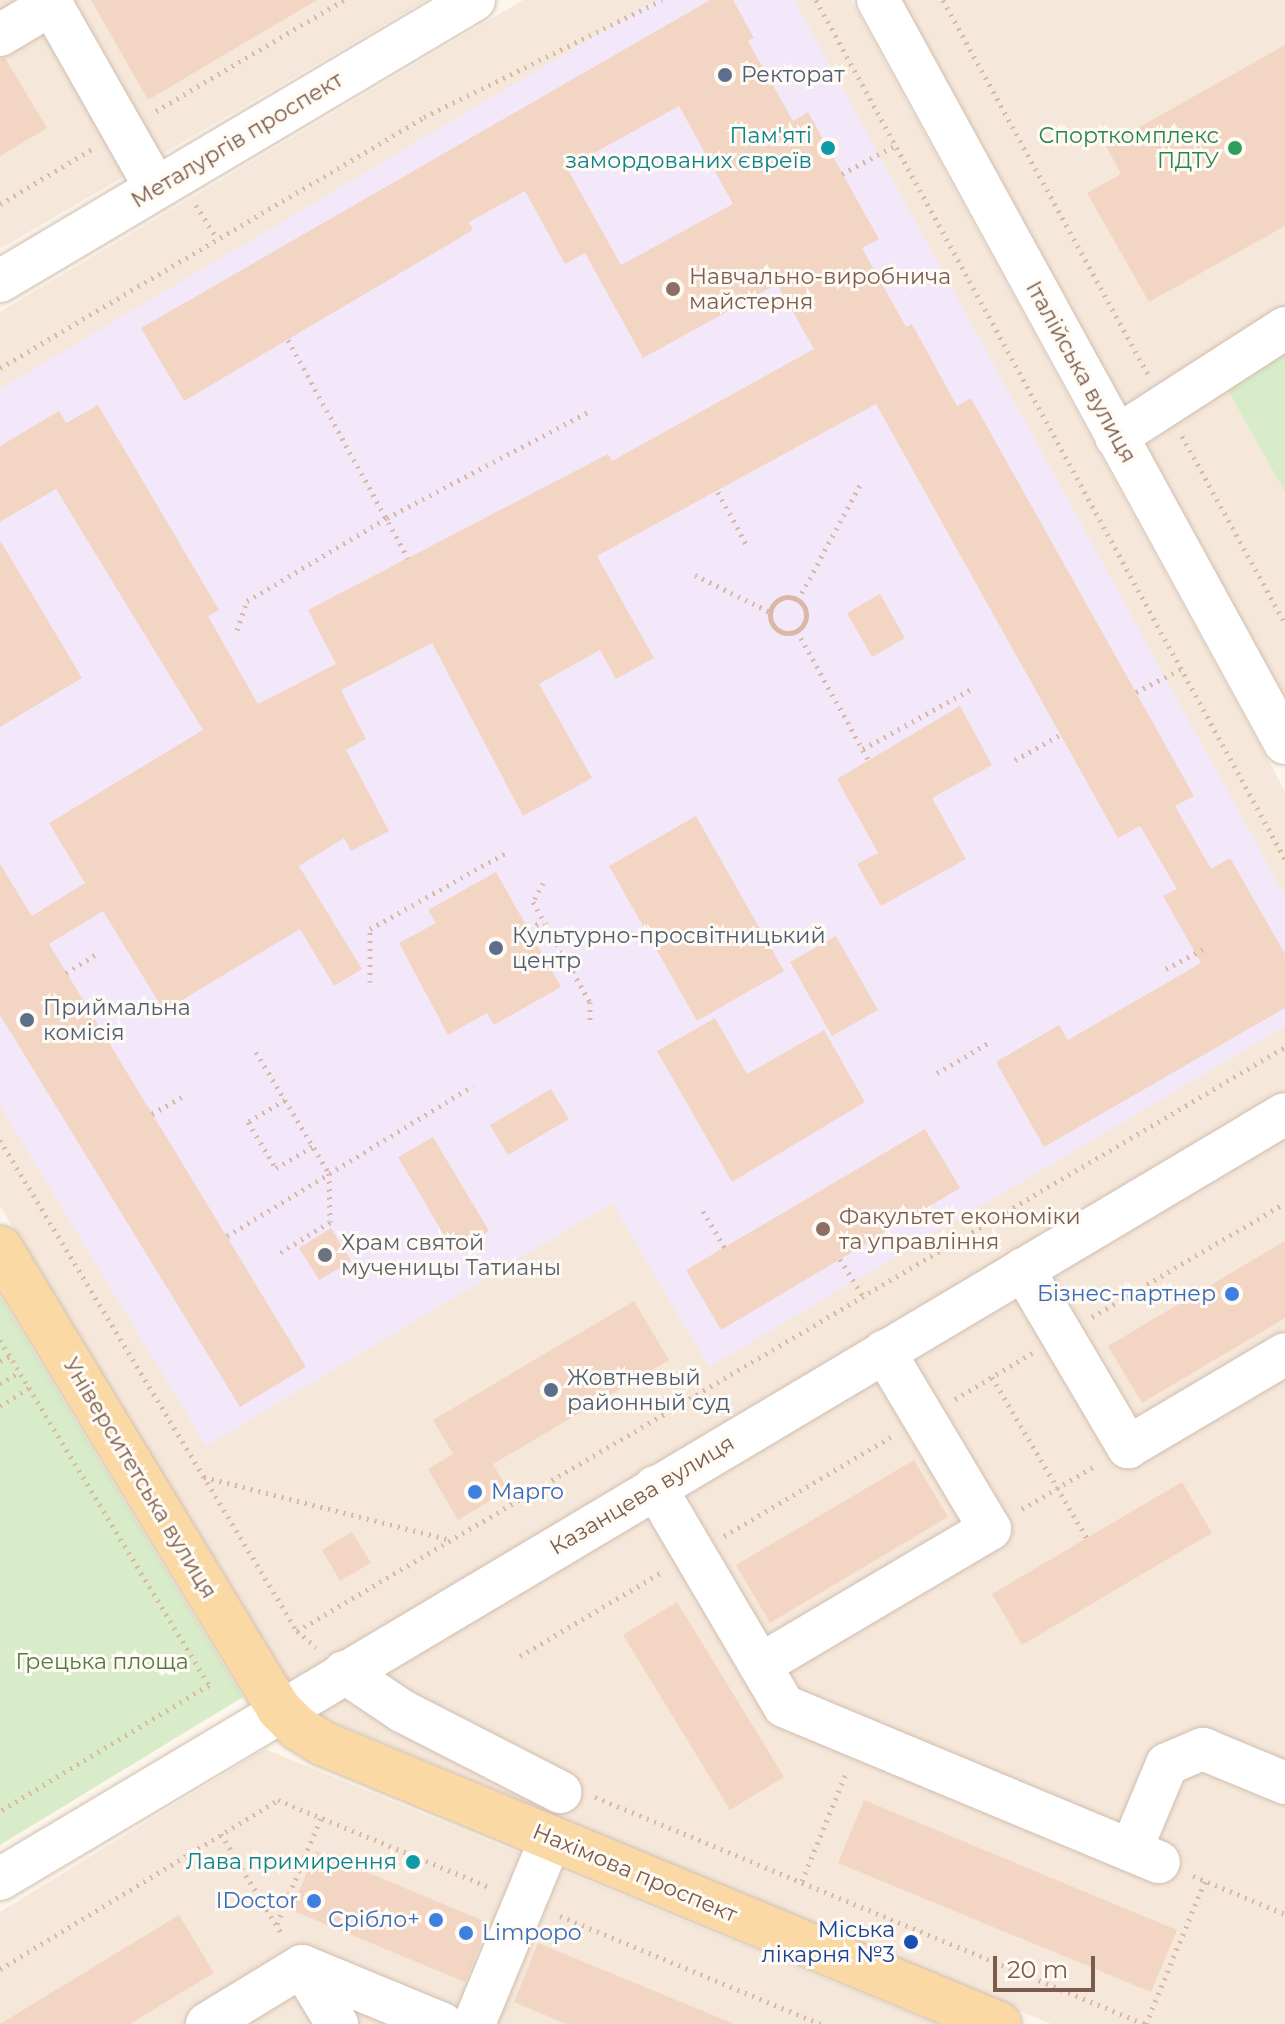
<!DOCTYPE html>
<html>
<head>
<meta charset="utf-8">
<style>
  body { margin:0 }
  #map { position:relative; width:1285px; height:2024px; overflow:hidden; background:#fdf6ec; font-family:Montserrat,sans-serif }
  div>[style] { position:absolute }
  .residential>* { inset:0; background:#f5e8da }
  .education>* { inset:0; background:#f3e8fa }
  .green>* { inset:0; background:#d8ecc9 }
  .building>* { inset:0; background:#f3d5c3 }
  .path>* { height:5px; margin-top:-2.5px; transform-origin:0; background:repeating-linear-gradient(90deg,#d9b8a5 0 2px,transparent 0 8px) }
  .path>.ring { margin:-2.5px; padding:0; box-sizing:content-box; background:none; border:5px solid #d9b8a5; border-radius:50% }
  .roads { filter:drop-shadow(0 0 2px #d1beb0) drop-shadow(0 0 2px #d1beb0) }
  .minor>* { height:42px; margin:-21px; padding:0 21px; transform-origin:21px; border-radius:21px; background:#fff }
  .major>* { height:44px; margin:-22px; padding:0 22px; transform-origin:22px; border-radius:22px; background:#fbd9a5 }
  .dots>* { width:22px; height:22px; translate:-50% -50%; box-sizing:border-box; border:4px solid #fffaf3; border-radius:50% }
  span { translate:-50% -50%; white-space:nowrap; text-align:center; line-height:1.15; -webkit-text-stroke:6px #fffaf3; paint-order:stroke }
  .service-label { font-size:22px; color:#4e5e75 }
  .left { translate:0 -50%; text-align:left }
  .culture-label { font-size:22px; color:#0d838f }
  .right { translate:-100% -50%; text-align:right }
  .leisure-label { font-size:22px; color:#27864d }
  .street-label { font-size:22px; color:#7a5c4d }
  .education-label { font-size:22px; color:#785e54 }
  .worship-label { font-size:22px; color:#5b616d }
  .shop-label { font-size:22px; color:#366cbe }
  .park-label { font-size:22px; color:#537a41 }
  .transit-label { font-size:22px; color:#164399 }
  .scale { position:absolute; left:993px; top:1956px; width:102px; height:36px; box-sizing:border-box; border:4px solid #7a5c4d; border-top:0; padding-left:10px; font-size:24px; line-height:28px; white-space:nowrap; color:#7a5c4d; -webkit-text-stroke:6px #fffaf3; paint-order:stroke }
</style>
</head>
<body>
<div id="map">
  <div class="residential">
    <div style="clip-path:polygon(0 0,426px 0,0 249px)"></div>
    <div style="clip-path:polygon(523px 0,851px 0,1285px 791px,1285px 2024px,1051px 2024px,305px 1710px,0 1206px,0 312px)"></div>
    <div style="clip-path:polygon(900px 0,1285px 0,1285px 704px)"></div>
    <div style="clip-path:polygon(265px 1749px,936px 2024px,0 2024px,0 1912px)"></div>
  </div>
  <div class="education">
    <div style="clip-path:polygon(656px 0,794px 0,1285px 896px,1285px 1026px,709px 1367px,612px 1203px,206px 1446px,0 1105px,0 389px)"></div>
  </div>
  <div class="green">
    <div style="clip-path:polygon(1285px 353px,1285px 492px,1226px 387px)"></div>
    <div style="clip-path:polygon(0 1296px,243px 1697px,0 1845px)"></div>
  </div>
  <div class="building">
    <div style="clip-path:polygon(91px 0,317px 0,148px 100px)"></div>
    <div style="clip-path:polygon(evenodd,710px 0,733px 0,754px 38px,748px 41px,793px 121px,808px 112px,879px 239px,862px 248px,906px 327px,912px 324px,957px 406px,971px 398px,1194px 796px,1175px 806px,1211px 869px,1230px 858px,1285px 954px,1285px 1008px,1044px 1147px,996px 1062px,1059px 1025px,1068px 1040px,1201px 963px,1163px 896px,1177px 889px,1140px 826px,1118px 838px,876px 404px,597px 556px,654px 658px,616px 679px,600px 650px,539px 684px,592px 778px,523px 816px,432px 643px,341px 690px,366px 739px,346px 750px,389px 831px,351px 851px,344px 838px,299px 866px,362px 969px,334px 986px,300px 929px,164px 1011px,103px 911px,49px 944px,306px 1367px,240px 1407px,0 1015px,0 864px,32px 916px,85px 883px,49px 823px,203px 730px,56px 489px,0 522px,0 446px,59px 411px,66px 423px,98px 405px,219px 610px,208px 616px,258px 704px,336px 664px,308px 610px,608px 454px,612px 461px,814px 349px,777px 284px,643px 358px,585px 253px,565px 264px,525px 191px,469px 222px,473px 230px,184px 401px,141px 328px,710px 0,679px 106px,733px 204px,621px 265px,567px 168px,679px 106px)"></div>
    <div style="clip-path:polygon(1285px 45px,1285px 226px,1149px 302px,1087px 193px,1121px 174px,1106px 146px)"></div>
    <div style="clip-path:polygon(5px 58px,47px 128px,0 156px,0 59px)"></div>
    <div style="clip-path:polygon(0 540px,82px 678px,0 727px)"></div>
    <div style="clip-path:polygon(880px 594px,905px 638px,872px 657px,847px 613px)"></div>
    <div style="clip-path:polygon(960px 706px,992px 765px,932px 798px,966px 859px,881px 906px,857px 864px,878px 853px,837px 779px)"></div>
    <div style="clip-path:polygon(696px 816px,784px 971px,697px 1021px,609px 866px)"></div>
    <div style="clip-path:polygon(496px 872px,561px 987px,494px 1025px,487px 1013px,448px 1035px,399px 943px,436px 923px,428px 910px)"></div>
    <div style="clip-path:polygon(836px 936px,878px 1010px,832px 1036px,790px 962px)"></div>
    <div style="clip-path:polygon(715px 1018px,747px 1074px,824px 1030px,865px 1102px,732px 1182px,657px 1051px)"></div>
    <div style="clip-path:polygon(551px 1089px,569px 1119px,508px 1155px,490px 1125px)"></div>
    <div style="clip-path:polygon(925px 1129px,960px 1188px,721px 1330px,686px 1270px)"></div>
    <div style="clip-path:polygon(433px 1137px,489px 1231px,454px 1252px,398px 1157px)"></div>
    <div style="clip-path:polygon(331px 1228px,351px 1261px,319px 1280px,299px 1248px)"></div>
    <div style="clip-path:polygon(1285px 1241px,1285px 1318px,1142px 1403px,1108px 1346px)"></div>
    <div style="clip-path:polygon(634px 1301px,669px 1360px,493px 1464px,508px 1490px,458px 1520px,428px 1469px,453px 1454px,433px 1420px)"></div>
    <div style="clip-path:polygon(914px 1460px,948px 1517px,770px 1623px,736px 1565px)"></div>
    <div style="clip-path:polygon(1182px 1482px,1212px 1533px,1022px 1645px,992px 1594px)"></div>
    <div style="clip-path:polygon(352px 1532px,371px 1563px,340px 1581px,322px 1550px)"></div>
    <div style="clip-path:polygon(677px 1602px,784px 1777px,730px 1810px,623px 1635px)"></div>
    <div style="clip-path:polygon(864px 1800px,1177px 1930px,1151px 1992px,838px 1863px)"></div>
    <div style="clip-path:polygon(316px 1851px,489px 1923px,465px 1982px,291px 1910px)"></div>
    <div style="clip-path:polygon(179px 1915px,214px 1973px,179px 1994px,130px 2024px,0 2024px)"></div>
    <div style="clip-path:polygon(538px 1943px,732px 2023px,732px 2024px,566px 2024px,514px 2002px)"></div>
  </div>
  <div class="path">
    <div style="left:816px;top:0;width:979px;rotate:61.37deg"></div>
    <div style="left:943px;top:0;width:426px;rotate:61.3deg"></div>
    <div style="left:156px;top:111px;width:218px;rotate:-30.6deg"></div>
    <div style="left:842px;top:174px;width:59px;rotate:-28.3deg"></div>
    <div style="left:0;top:204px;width:107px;rotate:-30.9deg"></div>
    <div style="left:196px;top:205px;width:40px;rotate:58deg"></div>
    <div style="left:288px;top:340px;width:249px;rotate:61.2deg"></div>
    <div style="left:0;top:368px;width:493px;rotate:-30.6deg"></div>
    <div style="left:424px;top:117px;width:265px;rotate:-26.2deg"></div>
    <div style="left:1182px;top:436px;width:213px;rotate:61.2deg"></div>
    <div style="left:718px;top:492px;width:61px;rotate:61.8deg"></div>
    <div style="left:695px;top:575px;width:84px;rotate:26.3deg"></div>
    <div class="ring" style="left:770px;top:597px;width:31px;height:31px"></div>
    <div style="left:798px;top:600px;width:133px;rotate:-61.7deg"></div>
    <div style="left:237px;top:630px;width:31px;rotate:-71deg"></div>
    <div style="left:247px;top:601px;width:163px;rotate:-30.7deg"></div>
    <div style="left:387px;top:518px;width:229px;rotate:-27.8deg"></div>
    <div style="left:797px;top:631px;width:149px;rotate:61deg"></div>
    <div style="left:1136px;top:692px;width:51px;rotate:-27.1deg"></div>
    <div style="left:863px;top:749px;width:128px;rotate:-29deg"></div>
    <div style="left:1015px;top:760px;width:51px;rotate:-29.1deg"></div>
    <div style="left:543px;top:883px;width:21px;rotate:118deg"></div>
    <div style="left:533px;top:902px;width:115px;rotate:60.3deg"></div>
    <div style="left:590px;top:1002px;width:18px;rotate:90deg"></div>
    <div style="left:529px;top:929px;width:16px;rotate:-30deg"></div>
    <div style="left:1166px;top:969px;width:47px;rotate:-28.2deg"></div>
    <div style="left:66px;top:973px;width:34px;rotate:-32deg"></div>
    <div style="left:370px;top:982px;width:53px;rotate:-90deg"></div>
    <div style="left:370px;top:929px;width:157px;rotate:-29.3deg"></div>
    <div style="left:256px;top:1052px;width:141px;rotate:58.9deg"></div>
    <div style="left:329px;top:1173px;width:49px;rotate:88.8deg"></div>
    <div style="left:330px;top:1222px;width:61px;rotate:148.4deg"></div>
    <div style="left:937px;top:1073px;width:59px;rotate:-30.5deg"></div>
    <div style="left:285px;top:1100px;width:43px;rotate:149.3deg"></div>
    <div style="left:248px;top:1122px;width:54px;rotate:58.7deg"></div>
    <div style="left:276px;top:1168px;width:43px;rotate:-30.7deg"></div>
    <div style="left:152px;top:1114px;width:34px;rotate:-30deg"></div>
    <div style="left:0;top:1140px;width:574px;rotate:58.83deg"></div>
    <div style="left:297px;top:1631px;width:25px;rotate:40deg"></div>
    <div style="left:703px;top:1211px;width:43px;rotate:59.3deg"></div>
    <div style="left:227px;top:1236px;width:288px;rotate:-31.4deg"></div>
    <div style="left:840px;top:1259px;width:44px;rotate:58.1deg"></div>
    <div style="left:1092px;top:1317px;width:224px;rotate:-30.6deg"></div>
    <div style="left:0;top:1340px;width:403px;rotate:58.8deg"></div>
    <div style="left:209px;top:1685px;width:244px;rotate:148.9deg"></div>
    <div style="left:0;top:1361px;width:11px;rotate:-27deg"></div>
    <div style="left:992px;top:1377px;width:187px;rotate:59.5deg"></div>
    <div style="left:0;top:1384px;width:22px;rotate:-32deg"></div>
    <div style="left:955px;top:1399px;width:90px;rotate:-30.9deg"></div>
    <div style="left:0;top:1406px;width:34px;rotate:-32deg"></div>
    <div style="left:204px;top:1477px;width:255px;rotate:14.3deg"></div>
    <div style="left:1022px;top:1509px;width:86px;rotate:-30.7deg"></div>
    <div style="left:724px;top:1536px;width:194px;rotate:-30.7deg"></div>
    <div style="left:297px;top:1631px;width:1148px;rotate:-30.59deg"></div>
    <div style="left:520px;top:1656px;width:167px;rotate:-30.6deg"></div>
    <div style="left:595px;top:1797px;width:595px;rotate:22.43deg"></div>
    <div style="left:221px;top:1834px;width:119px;rotate:58.7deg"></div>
    <div style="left:1193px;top:1876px;width:100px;rotate:22.4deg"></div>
    <div style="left:802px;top:1881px;width:119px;rotate:-67.8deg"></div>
    <div style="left:560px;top:1916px;width:282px;rotate:22.5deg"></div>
    <div style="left:277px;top:1924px;width:116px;rotate:-67.6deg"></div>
    <div style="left:0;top:1969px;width:325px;rotate:-31.3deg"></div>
    <div style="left:278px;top:1800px;width:230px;rotate:22.4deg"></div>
    <div style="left:1146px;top:2024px;width:155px;rotate:-67.6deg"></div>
  </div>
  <div class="roads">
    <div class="minor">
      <div style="left:49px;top:0;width:216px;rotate:60.4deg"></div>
      <div style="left:878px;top:0;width:847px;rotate:61.29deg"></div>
      <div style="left:0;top:35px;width:61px;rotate:-30.8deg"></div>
      <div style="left:0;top:281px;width:551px;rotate:-30.66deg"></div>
      <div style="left:1116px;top:437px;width:201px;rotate:-32.8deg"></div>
      <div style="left:1023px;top:1269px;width:207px;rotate:59.5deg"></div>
      <div style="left:1128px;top:1447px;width:182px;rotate:-30.6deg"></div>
      <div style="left:655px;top:1487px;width:254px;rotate:59.5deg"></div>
      <div style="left:784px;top:1706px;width:406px;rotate:22.6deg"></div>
      <div style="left:760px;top:1665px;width:267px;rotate:-30.6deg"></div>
      <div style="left:990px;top:1529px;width:207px;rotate:-120.8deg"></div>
      <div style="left:344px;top:1672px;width:70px;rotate:33.9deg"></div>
      <div style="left:402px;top:1711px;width:178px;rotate:27.1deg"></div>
      <div style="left:1131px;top:1850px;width:93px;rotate:-67.3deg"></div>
      <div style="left:1167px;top:1764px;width:39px;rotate:-23deg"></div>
      <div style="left:1203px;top:1749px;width:89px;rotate:22.5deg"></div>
      <div style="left:0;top:1879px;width:1495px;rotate:-30.77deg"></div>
      <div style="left:302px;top:1966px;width:152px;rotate:22.4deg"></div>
      <div style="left:302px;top:1966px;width:68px;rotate:58.9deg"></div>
      <div style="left:207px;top:2024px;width:111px;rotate:-31.4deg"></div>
      <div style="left:474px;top:2024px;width:201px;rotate:-67.5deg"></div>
    </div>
    <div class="major">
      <div style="left:0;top:1248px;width:539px;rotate:58.82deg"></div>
      <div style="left:279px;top:1709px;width:27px;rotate:45deg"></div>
      <div style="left:298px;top:1728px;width:28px;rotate:32deg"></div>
      <div style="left:322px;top:1743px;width:733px;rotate:22.54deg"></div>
    </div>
  </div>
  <div class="dots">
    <div style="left:725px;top:75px;background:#5c6f8a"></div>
    <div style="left:828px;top:148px;background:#0f9aa8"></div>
    <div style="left:1235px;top:148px;background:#2e9e5b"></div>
    <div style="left:673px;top:289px;background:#8d6e63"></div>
    <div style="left:496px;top:948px;background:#5c6f8a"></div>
    <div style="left:27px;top:1020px;background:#5c6f8a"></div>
    <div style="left:823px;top:1229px;background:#8d6e63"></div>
    <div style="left:325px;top:1255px;background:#6b7280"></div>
    <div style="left:1232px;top:1294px;background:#3f7fe0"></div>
    <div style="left:551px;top:1390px;background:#5c6f8a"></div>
    <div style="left:475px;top:1492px;background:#3f7fe0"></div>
    <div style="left:413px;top:1862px;background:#0f9aa8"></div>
    <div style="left:314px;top:1901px;background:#3f7fe0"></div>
    <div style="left:436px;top:1920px;background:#3f7fe0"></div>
    <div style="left:466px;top:1933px;background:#3f7fe0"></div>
    <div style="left:911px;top:1942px;background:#1a4fb4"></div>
  </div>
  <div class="service-label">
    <span class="left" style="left:741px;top:75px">Ректорат</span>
    <span class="left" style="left:512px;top:948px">Культурно-просвітницький<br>центр</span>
    <span class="left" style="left:43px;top:1020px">Приймальна<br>комісія</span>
    <span class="left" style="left:567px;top:1390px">Жовтневый<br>районный суд</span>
  </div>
  <div class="culture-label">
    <span class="right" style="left:812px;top:148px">Пам'яті<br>замордованих євреїв</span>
    <span class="right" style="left:397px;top:1862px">Лава примирення</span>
  </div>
  <div class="leisure-label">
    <span class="right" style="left:1219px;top:148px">Спорткомплекс<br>ПДТУ</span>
  </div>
  <div class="street-label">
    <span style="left:237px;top:140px;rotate:-31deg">Металургів проспект</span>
    <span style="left:1081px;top:372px;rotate:61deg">Італійська вулиця</span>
    <span style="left:140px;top:1478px;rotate:59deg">Університетська вулиця</span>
    <span style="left:642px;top:1495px;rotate:-31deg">Казанцева вулиця</span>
    <span style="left:635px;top:1873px;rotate:23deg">Нахімова проспект</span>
  </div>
  <div class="education-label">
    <span class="left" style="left:689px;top:289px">Навчально-виробнича<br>майстерня</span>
    <span class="left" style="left:839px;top:1229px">Факультет економіки<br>та управління</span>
  </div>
  <div class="worship-label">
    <span class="left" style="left:341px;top:1255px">Храм святой<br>мученицы Татианы</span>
  </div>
  <div class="shop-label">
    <span class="right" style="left:1216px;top:1294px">Бізнес-партнер</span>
    <span class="left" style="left:491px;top:1492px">Марго</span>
    <span class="right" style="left:298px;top:1901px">IDoctor</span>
    <span class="right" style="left:420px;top:1920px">Срібло+</span>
    <span class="left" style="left:482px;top:1933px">Limpopo</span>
  </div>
  <div class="park-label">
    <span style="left:102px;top:1662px">Грецька площа</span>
  </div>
  <div class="transit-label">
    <span class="right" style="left:895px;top:1942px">Міська<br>лікарня №3</span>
  </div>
  <div class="scale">20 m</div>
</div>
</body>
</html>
